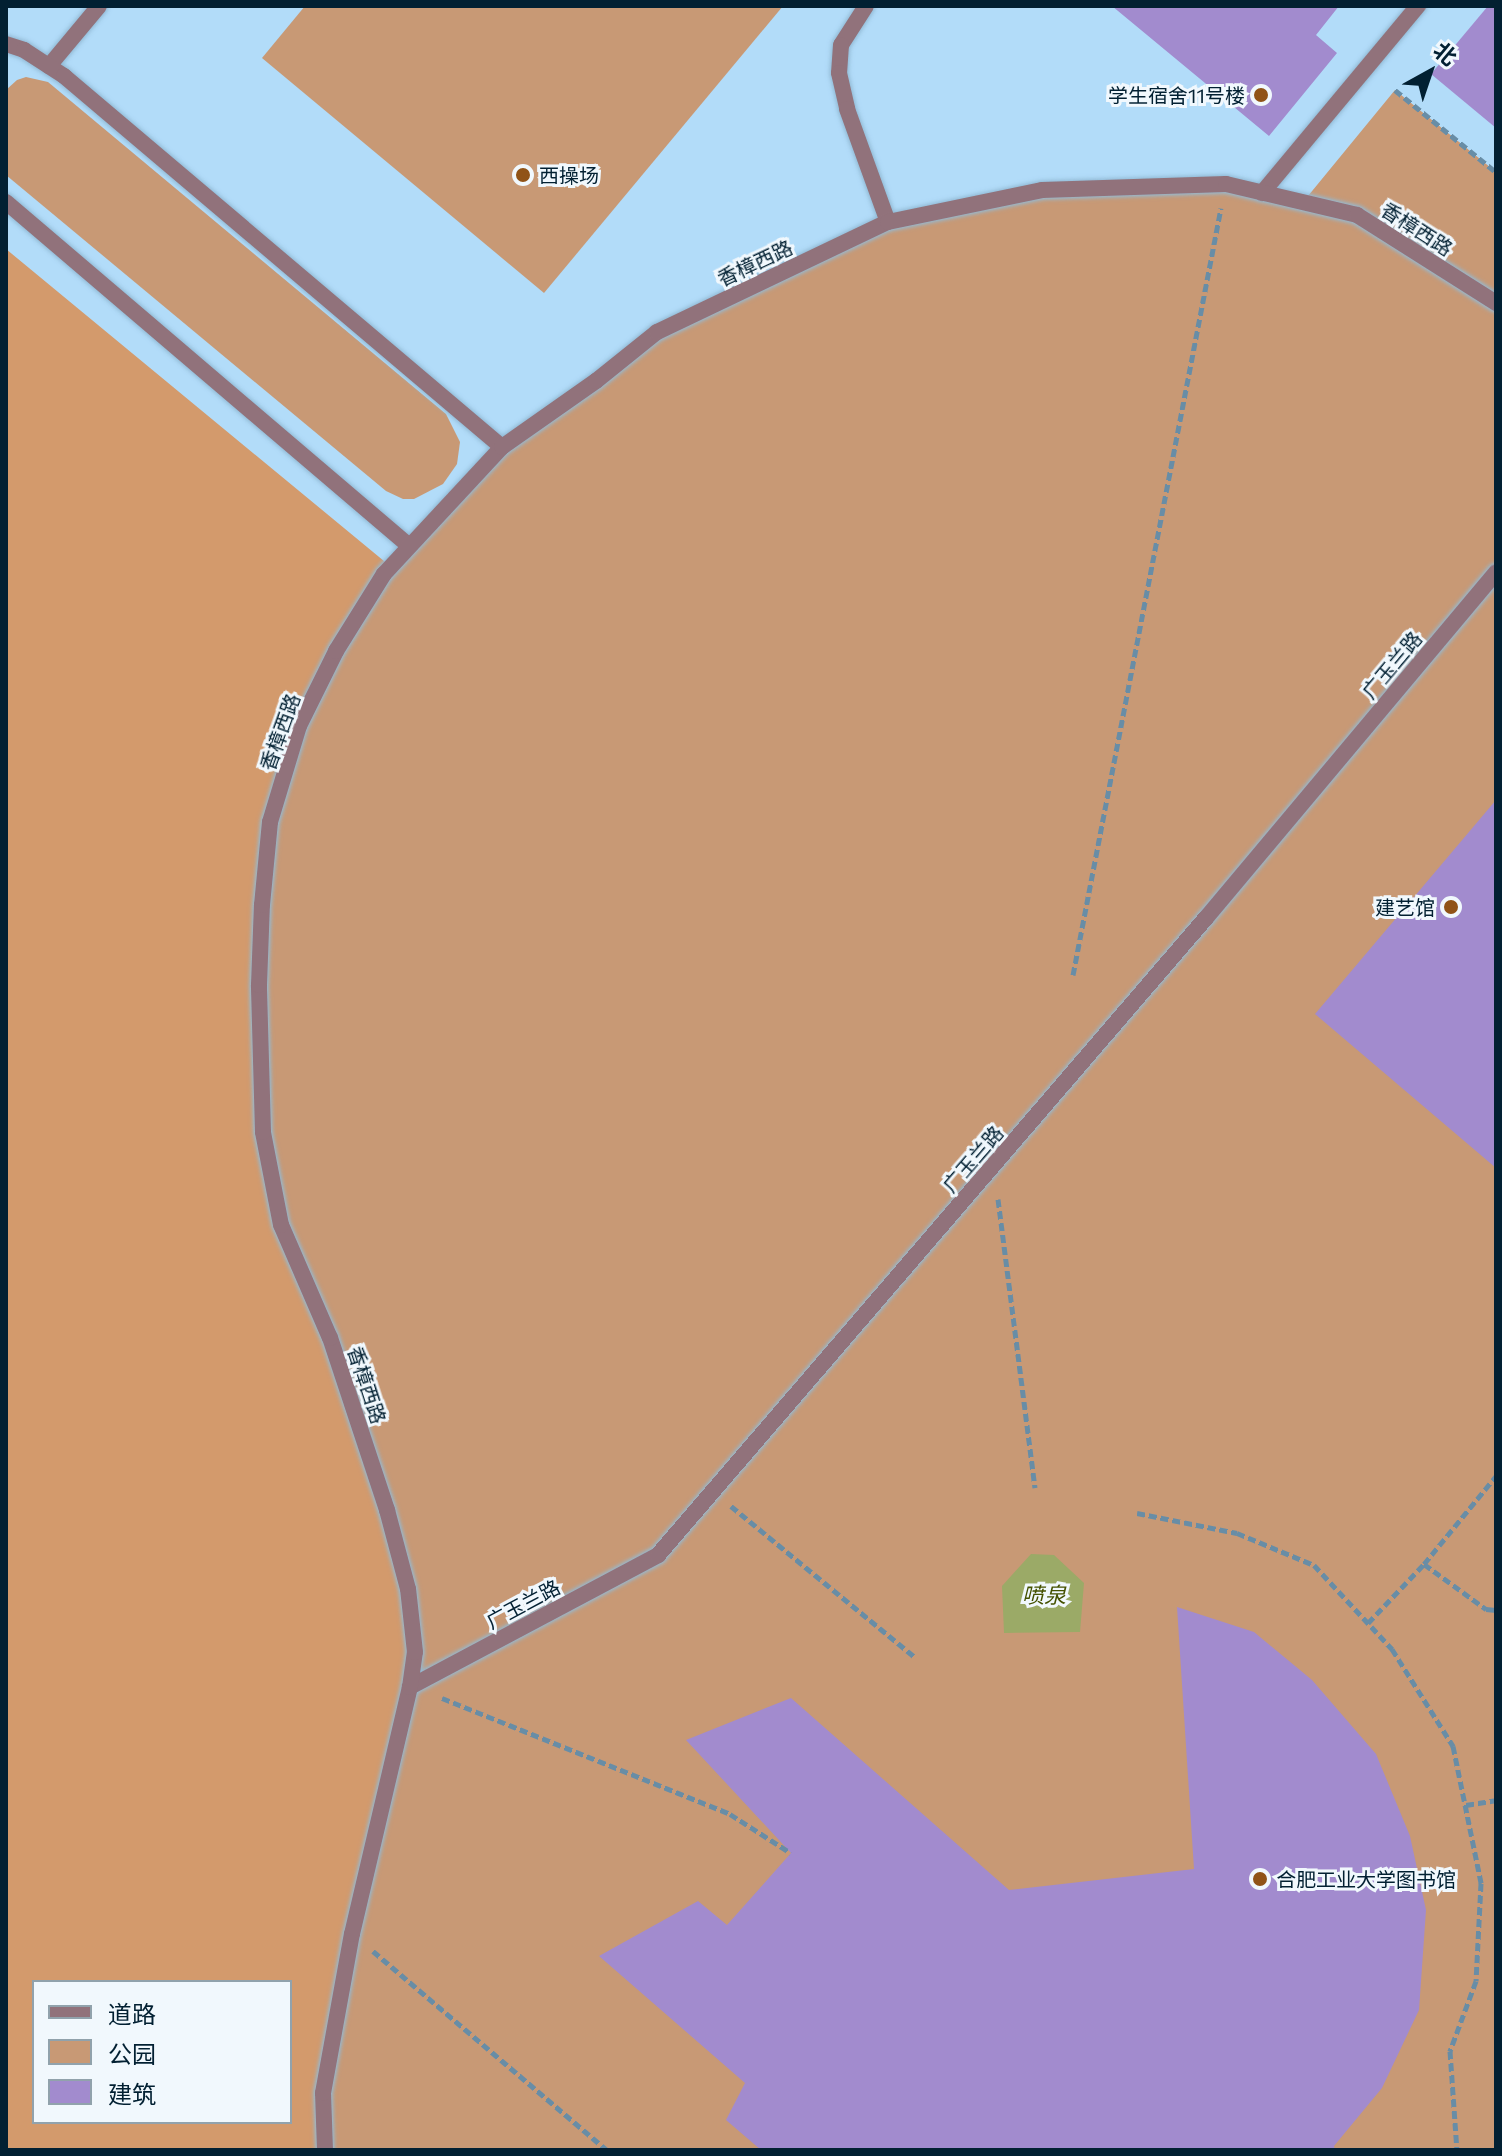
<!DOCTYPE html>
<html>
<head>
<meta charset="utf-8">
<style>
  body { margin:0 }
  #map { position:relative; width:1502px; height:2156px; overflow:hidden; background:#b2dcf9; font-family:Commissioner,"Noto Sans SC",sans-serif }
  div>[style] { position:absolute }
  .green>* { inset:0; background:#c89975 }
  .forest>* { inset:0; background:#d39a6c }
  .water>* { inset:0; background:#9baa67 }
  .building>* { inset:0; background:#a28bce }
  .path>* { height:5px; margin-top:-2.5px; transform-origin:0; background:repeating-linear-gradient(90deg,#688da6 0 8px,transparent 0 12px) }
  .roads { filter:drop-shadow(0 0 2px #92bad5) drop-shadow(0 0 2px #92bad5) }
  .service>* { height:16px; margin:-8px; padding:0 8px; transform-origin:8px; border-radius:8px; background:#91727b }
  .minor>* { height:16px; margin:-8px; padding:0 8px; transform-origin:8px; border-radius:8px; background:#91727b }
  .dots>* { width:22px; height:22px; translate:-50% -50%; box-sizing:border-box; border:4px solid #f1f8fd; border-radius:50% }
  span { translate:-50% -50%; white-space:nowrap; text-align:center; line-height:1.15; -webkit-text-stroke:6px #f1f8fd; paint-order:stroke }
  .poi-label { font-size:20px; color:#022032 }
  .right { translate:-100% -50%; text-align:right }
  .left { translate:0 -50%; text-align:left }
  .street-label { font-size:20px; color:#022032 }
  .water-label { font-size:22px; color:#445100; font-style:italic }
  .frame { position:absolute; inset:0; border:8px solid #022032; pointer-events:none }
  .legend { position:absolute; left:32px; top:1980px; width:260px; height:144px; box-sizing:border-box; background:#f1f8fd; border:2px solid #91a2ac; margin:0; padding:10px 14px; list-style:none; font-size:24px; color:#022032 }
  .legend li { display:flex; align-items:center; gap:16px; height:40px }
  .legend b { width:40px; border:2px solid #91a2ac }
  .north { position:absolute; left:1390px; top:32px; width:80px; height:80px; -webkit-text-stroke:6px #f1f8fd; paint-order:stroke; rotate:40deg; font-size:22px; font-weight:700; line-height:32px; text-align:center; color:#022032 }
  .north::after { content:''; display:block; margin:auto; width:28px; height:36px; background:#022032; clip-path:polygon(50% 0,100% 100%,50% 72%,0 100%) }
</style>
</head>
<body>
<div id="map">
  <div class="green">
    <div style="clip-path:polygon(305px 6px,783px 6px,544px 293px,262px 58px)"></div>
    <div style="clip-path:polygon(26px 77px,48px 82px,446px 414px,460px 442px,457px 464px,443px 484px,414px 499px,403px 499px,386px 491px,6px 175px,6px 90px,17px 80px)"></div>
    <div style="clip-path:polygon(1395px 90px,1496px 172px,1496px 2150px,325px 2150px,281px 1225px,263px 1132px,270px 822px,299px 726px,384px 574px,502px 447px,657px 332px,888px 222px,1041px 190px,1226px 184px,1308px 196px)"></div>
  </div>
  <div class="forest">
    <div style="clip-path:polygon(evenodd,6px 249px,390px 566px,336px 651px,270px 822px,263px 1132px,281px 1225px,387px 1510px,415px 1652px,323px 2093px,325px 2150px,6px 2150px,6px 249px,34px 1982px,290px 1982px,290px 2122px,34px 2122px,34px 1982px)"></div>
  </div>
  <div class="water">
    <div style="clip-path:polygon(1031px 1554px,1054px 1555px,1084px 1583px,1080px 1632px,1004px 1633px,1002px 1586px)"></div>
  </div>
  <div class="building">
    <div style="clip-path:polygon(1112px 6px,1339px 6px,1316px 35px,1337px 53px,1269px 136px)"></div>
    <div style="clip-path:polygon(1488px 6px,1496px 6px,1496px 128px,1431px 74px)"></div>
    <div style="clip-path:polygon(1496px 800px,1496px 1168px,1315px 1014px)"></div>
    <div style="clip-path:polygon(1177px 1607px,1254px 1632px,1312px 1680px,1376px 1754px,1410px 1836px,1426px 1910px,1419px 2010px,1382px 2088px,1334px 2146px,1335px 2150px,761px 2150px,726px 2120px,745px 2083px,599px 1956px,698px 1901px,727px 1925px,791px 1853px,686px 1740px,791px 1698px,1009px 1890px,1194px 1869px)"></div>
  </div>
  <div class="path">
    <div style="left:1395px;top:90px;width:130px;rotate:39.1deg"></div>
    <div style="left:1073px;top:975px;width:781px;rotate:-79.08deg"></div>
    <div style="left:998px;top:1199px;width:291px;rotate:82.7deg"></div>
    <div style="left:731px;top:1506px;width:239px;rotate:39.4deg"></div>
    <div style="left:1137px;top:1513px;width:102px;rotate:11.3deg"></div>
    <div style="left:1237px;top:1533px;width:83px;rotate:22.6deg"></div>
    <div style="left:1314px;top:1565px;width:115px;rotate:47.1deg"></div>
    <div style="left:1392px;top:1649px;width:115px;rotate:57.8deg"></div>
    <div style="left:1453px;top:1746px;width:140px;rotate:78.4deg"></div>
    <div style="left:1481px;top:1883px;width:98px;rotate:92.9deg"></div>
    <div style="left:1476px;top:1981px;width:75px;rotate:110.4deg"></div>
    <div style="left:1450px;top:2051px;width:99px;rotate:86deg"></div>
    <div style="left:1424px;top:1564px;width:77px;rotate:36deg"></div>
    <div style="left:1486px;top:1609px;width:10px;rotate:6deg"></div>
    <div style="left:1368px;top:1623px;width:81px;rotate:-46.5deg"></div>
    <div style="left:1424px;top:1564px;width:114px;rotate:-50.7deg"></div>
    <div style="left:442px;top:1698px;width:310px;rotate:21.9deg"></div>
    <div style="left:730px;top:1814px;width:72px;rotate:32.6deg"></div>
    <div style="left:1466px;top:1805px;width:30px;rotate:-9deg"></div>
    <div style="left:373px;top:1951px;width:307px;rotate:40.4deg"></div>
  </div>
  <div class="roads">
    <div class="service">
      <div style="left:866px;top:6px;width:46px;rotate:122.7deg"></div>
      <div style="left:841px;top:45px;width:28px;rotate:94deg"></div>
      <div style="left:839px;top:73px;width:37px;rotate:77deg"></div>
      <div style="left:847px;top:109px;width:120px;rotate:70.1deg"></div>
      <div style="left:49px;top:66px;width:78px;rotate:-50.2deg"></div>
      <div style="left:1262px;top:193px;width:244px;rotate:-50.2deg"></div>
    </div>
    <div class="minor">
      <div style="left:6px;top:44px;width:19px;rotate:18deg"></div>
      <div style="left:24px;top:50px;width:48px;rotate:33deg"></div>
      <div style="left:64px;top:76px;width:574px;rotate:40.27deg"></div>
      <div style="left:6px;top:202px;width:528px;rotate:40.47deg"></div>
      <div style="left:410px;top:1687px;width:281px;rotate:-28deg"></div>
      <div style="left:658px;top:1555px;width:840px;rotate:-49.3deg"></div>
      <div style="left:1206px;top:918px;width:451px;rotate:-50deg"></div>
      <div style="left:325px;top:2150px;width:57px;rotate:-92deg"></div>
      <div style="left:323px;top:2093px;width:162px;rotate:-79.7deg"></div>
      <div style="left:352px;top:1934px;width:254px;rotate:-76.8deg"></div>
      <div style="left:410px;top:1687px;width:35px;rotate:-82deg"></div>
      <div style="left:415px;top:1652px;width:63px;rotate:-96.3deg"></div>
      <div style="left:408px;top:1589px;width:82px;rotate:-104.9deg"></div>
      <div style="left:387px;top:1510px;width:181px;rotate:-108.3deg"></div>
      <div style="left:330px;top:1338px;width:123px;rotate:-113.4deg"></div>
      <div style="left:281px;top:1225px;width:95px;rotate:-101deg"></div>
      <div style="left:263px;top:1132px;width:147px;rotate:-91.6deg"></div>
      <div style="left:259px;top:985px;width:80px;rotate:-87.9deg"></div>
      <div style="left:262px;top:905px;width:83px;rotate:-84.5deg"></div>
      <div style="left:270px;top:822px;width:100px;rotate:-73.2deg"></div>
      <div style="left:299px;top:726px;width:84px;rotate:-63.7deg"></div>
      <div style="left:336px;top:651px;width:91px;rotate:-58.1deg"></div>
      <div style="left:384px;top:574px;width:173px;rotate:-47.1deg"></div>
      <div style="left:502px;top:447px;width:115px;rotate:-35.1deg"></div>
      <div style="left:596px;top:381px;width:78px;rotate:-38.8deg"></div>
      <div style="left:657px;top:332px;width:256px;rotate:-25.5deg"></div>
      <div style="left:888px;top:222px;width:157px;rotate:-11.7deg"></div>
      <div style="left:1042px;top:190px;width:184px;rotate:-1.9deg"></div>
      <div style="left:1226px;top:184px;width:135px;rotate:13.3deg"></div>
      <div style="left:1357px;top:215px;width:165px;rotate:32.3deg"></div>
    </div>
  </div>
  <div class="dots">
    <div style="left:1261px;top:95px;background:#905317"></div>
    <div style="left:523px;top:175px;background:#905317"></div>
    <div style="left:1451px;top:907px;background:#905317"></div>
    <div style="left:1260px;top:1879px;background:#905317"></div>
  </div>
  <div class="poi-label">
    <span class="right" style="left:1245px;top:95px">学生宿舍11号楼</span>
    <span class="left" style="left:539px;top:175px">西操场</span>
    <span class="right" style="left:1435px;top:907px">建艺馆</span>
    <span class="left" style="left:1276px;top:1879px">合肥工业大学图书馆</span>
  </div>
  <div class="street-label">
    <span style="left:1417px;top:229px;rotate:33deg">香樟西路</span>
    <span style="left:755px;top:263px;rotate:-25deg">香樟西路</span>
    <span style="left:1392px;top:665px;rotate:-50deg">广玉兰路</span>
    <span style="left:280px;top:732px;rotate:-70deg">香樟西路</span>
    <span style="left:973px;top:1159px;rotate:-49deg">广玉兰路</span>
    <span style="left:367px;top:1385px;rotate:72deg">香樟西路</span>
    <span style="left:523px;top:1604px;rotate:-28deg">广玉兰路</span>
  </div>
  <div class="water-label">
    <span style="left:1044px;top:1595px">喷泉</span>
  </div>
  <div class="frame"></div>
  <ul class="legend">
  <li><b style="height:10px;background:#91727b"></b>道路</li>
  <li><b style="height:22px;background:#c89975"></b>公园</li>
  <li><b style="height:22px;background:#a28bce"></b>建筑</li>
  </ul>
  <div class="north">北</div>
</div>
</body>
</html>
